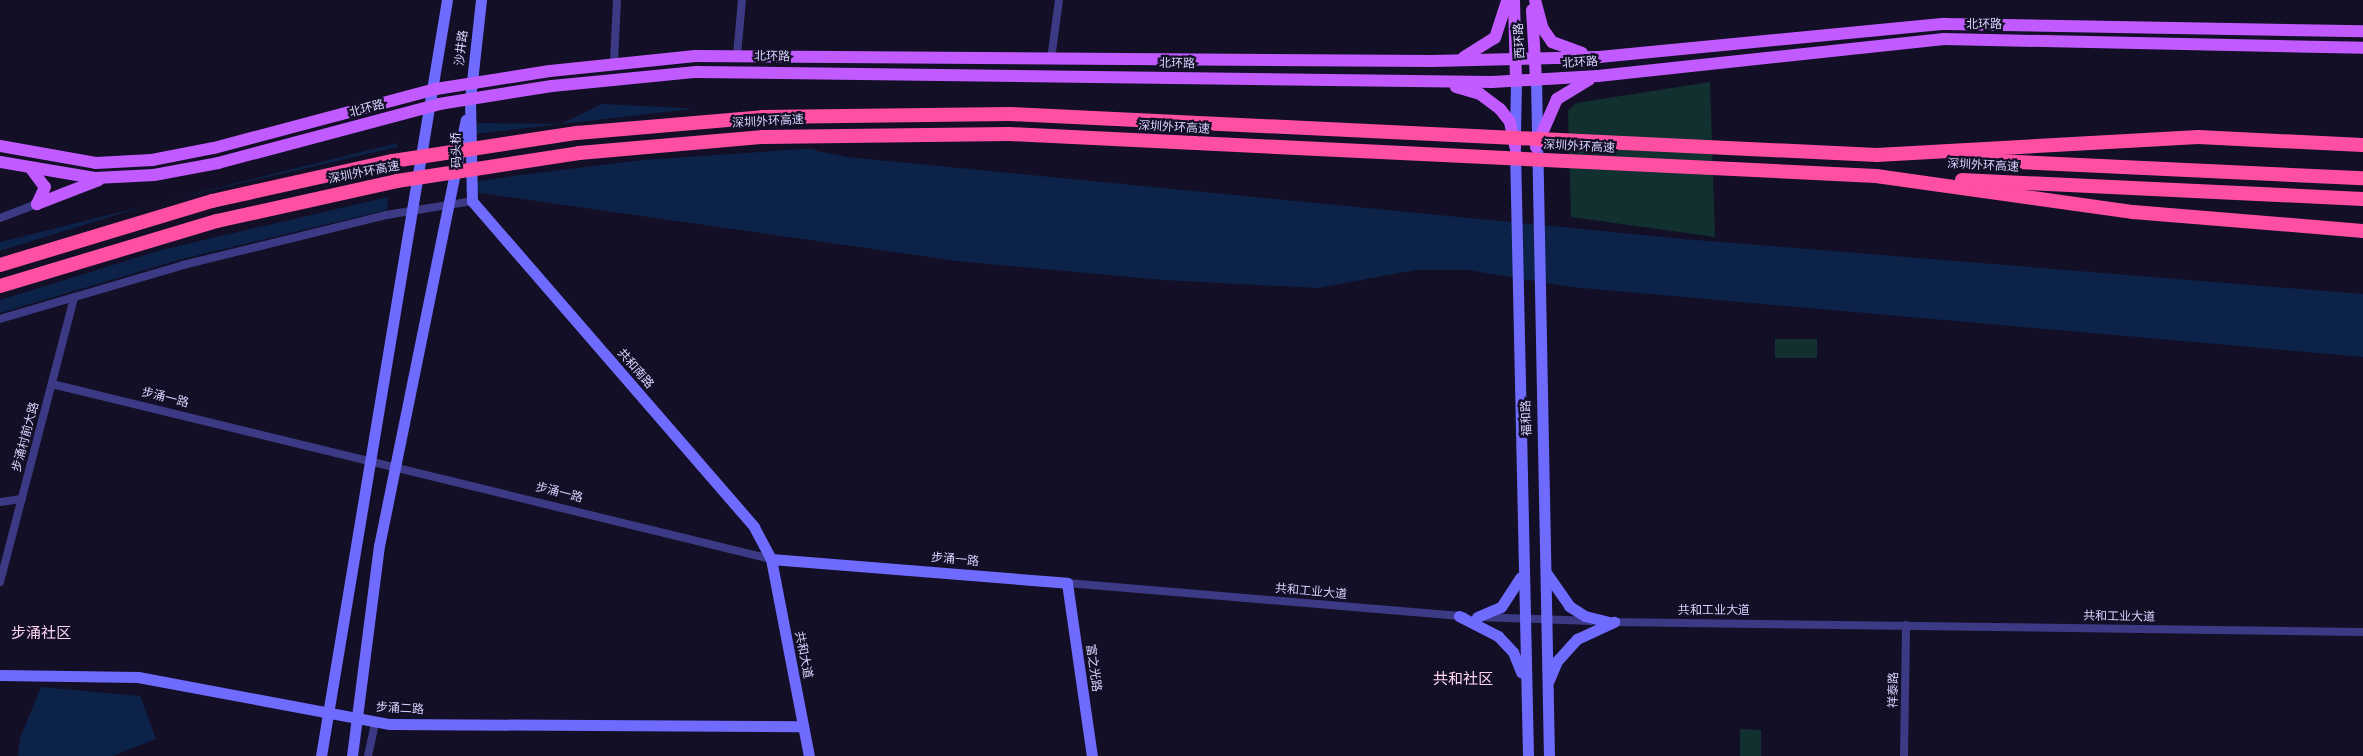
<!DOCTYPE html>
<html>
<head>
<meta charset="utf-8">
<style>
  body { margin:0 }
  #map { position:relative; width:2363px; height:756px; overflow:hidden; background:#130f26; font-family:Arial,"Noto Sans SC",sans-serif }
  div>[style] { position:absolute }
  .green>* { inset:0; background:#12302f }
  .water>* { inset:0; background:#0c2248 }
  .pier>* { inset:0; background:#130f26 }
  .street>* { height:8px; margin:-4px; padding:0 4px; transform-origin:4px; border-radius:4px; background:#3d3a85 }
  .secondary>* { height:11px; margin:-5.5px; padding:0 5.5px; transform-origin:5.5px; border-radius:5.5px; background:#6f6bff }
  .primary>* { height:12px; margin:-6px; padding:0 6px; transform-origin:6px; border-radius:6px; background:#c25bff }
  .highway>* { height:14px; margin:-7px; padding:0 7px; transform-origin:7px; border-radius:7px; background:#ff4fa3 }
  .highway-bridge>* { height:14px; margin:-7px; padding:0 7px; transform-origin:7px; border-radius:7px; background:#ff4fa3 }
  span { translate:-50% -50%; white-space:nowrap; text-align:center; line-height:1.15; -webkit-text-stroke:4.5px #130f26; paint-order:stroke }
  .street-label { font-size:12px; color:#d9d4ff }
  .quarter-label { font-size:15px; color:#ffd6f0 }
</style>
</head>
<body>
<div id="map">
  <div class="green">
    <div style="clip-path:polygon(1710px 82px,1715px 237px,1571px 217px,1568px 111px,1576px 103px)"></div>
    <div style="clip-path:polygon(1775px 339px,1817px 339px,1817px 358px,1775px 358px)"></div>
    <div style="clip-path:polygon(1740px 729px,1761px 730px,1761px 756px,1740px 756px)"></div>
  </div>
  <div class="water">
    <div style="clip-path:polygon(602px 104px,743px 111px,817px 151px,847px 157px,1684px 239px,2363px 294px,2363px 357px,1571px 287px,1468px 270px,1416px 270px,1318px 288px,1163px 280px,957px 261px,466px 191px,182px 259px,0 313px,0 242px,478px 123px,561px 124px)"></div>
    <div style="clip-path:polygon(41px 687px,140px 696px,156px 739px,113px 756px,18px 756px,20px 738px)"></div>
  </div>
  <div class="pier">
    <div style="clip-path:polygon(709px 107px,743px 109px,817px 148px,642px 160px,520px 175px,467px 183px,465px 194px,387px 211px,388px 197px,161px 250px,0 300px,0 251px,148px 205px,397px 147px,398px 140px,477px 120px,475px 134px)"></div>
  </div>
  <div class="street">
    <div style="left:737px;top:55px;width:55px;rotate:-84.8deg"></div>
    <div style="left:1051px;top:59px;width:60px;rotate:-82.3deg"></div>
    <div style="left:614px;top:63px;width:63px;rotate:-87.3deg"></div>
    <div style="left:0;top:218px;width:40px;rotate:-21deg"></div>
    <div style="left:0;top:319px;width:191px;rotate:-16.4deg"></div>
    <div style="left:183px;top:265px;width:209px;rotate:-13.8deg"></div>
    <div style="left:386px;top:215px;width:87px;rotate:-9.2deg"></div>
    <div style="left:52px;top:384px;width:740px;rotate:13.68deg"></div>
    <div style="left:0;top:502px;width:22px;rotate:-8deg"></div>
    <div style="left:0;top:582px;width:294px;rotate:-75.4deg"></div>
    <div style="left:1067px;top:583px;width:398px;rotate:4.8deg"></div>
    <div style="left:1480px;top:617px;width:111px;rotate:2.1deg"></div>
    <div style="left:1610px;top:622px;width:753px;rotate:0.76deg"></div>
    <div style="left:368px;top:756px;width:35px;rotate:-78deg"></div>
    <div style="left:1904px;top:756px;width:131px;rotate:-89.1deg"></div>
  </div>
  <div class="secondary">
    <div style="left:481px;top:0;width:100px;rotate:96.3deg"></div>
    <div style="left:470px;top:99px;width:102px;rotate:88.9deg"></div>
    <div style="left:472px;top:201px;width:431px;rotate:49.1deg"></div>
    <div style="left:754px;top:527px;width:36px;rotate:62deg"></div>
    <div style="left:771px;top:559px;width:201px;rotate:79.1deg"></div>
    <div style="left:1536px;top:80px;width:676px;rotate:88.9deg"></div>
    <div style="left:1515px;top:134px;width:53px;rotate:-88.9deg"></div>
    <div style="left:1515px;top:150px;width:606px;rotate:88.77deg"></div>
    <div style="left:771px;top:559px;width:297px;rotate:4.6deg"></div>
    <div style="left:1067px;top:583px;width:175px;rotate:81.8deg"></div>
    <div style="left:1547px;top:574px;width:39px;rotate:55deg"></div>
    <div style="left:1569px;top:606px;width:19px;rotate:32deg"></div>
    <div style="left:1585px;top:616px;width:25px;rotate:14deg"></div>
    <div style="left:1459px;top:616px;width:44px;rotate:27.1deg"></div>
    <div style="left:1498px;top:636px;width:22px;rotate:47deg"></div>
    <div style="left:1513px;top:652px;width:22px;rotate:68deg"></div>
    <div style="left:1477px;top:617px;width:26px;rotate:-23deg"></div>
    <div style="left:1501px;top:607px;width:35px;rotate:-57deg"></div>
    <div style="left:0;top:675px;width:138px;rotate:0.8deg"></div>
    <div style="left:138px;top:677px;width:256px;rotate:10.6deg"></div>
    <div style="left:390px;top:724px;width:413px;rotate:0.3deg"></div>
    <div style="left:1549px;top:680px;width:21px;rotate:-67deg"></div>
    <div style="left:1557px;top:661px;width:30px;rotate:-48deg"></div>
    <div style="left:1577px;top:639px;width:41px;rotate:-24.7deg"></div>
    <div style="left:321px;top:756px;width:766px;rotate:-80.54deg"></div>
    <div style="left:352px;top:756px;width:212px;rotate:-82.7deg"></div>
    <div style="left:379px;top:546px;width:435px;rotate:-78.5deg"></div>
  </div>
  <div class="primary">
    <div style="left:1514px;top:0;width:81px;rotate:88.6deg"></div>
    <div style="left:1535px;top:0;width:30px;rotate:75deg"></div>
    <div style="left:1543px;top:29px;width:16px;rotate:55deg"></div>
    <div style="left:1552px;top:42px;width:32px;rotate:20deg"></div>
    <div style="left:1532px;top:10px;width:70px;rotate:86.7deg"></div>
    <div style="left:1464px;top:57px;width:36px;rotate:-32deg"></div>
    <div style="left:1495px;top:38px;width:40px;rotate:-72deg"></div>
    <div style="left:1456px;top:87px;width:25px;rotate:16deg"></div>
    <div style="left:1480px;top:94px;width:25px;rotate:37deg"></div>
    <div style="left:1500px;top:109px;width:16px;rotate:52deg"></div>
    <div style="left:1510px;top:122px;width:25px;rotate:78deg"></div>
    <div style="left:0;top:146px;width:97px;rotate:10deg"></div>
    <div style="left:96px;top:163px;width:56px;rotate:-3.1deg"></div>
    <div style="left:152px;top:160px;width:63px;rotate:-11deg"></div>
    <div style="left:214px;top:148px;width:230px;rotate:-14.9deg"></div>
    <div style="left:436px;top:89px;width:115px;rotate:-9deg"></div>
    <div style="left:550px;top:71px;width:146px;rotate:-5.9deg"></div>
    <div style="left:695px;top:56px;width:738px;rotate:0.39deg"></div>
    <div style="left:1433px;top:61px;width:166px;rotate:-1.4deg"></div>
    <div style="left:1599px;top:57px;width:347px;rotate:-5.5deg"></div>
    <div style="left:1944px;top:24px;width:419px;rotate:1deg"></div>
    <div style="left:1536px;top:147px;width:52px;rotate:-66.4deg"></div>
    <div style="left:1557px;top:99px;width:37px;rotate:-31deg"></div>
    <div style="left:0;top:162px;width:96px;rotate:9.6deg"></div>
    <div style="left:95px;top:178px;width:59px;rotate:-2.9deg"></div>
    <div style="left:154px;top:175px;width:65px;rotate:-10.6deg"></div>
    <div style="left:218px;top:163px;width:229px;rotate:-14.9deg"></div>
    <div style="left:439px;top:104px;width:114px;rotate:-9.1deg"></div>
    <div style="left:552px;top:86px;width:145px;rotate:-5.6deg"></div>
    <div style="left:696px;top:72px;width:796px;rotate:0.72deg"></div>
    <div style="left:1492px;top:82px;width:106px;rotate:-3.2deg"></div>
    <div style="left:1598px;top:76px;width:348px;rotate:-6.1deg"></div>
    <div style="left:1944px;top:39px;width:419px;rotate:1.2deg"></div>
    <div style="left:32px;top:170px;width:21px;rotate:53deg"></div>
    <div style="left:45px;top:187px;width:19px;rotate:115deg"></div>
    <div style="left:37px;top:204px;width:66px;rotate:-21.2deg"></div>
  </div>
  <div class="highway">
    <div style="left:1877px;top:155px;width:322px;rotate:-3.2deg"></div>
    <div style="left:2198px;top:137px;width:165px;rotate:2.8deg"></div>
    <div style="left:1953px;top:159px;width:410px;rotate:2.7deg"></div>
    <div style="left:1876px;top:176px;width:260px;rotate:8deg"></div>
    <div style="left:2133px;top:212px;width:231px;rotate:4.7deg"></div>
    <div style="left:1962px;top:180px;width:401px;rotate:2.7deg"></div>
  </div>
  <div class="highway-bridge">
    <div style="left:0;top:265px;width:221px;rotate:-16.8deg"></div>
    <div style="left:212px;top:201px;width:185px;rotate:-12.5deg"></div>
    <div style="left:393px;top:161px;width:186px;rotate:-8.7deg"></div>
    <div style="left:577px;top:133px;width:186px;rotate:-4.9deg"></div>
    <div style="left:762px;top:117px;width:248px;rotate:-0.7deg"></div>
    <div style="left:1010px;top:114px;width:868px;rotate:2.71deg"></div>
    <div style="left:0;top:286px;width:227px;rotate:-16.7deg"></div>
    <div style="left:217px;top:221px;width:184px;rotate:-12.5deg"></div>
    <div style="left:397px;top:181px;width:184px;rotate:-8.7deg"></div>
    <div style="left:579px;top:153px;width:185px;rotate:-5deg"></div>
    <div style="left:763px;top:137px;width:246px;rotate:-0.7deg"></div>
    <div style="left:1009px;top:134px;width:868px;rotate:2.77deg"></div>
  </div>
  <div class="street-label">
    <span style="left:1984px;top:25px">北环路</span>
    <span style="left:1520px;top:41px;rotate:-93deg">西环路</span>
    <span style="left:462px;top:48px;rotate:-83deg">沙井路</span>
    <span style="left:772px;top:57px;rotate:1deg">北环路</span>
    <span style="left:1580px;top:63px;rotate:-4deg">北环路</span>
    <span style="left:1177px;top:64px;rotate:1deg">北环路</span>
    <span style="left:367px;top:109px;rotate:-15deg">北环路</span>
    <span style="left:768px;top:122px;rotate:-3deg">深圳外环高速</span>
    <span style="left:1174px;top:128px;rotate:3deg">深圳外环高速</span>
    <span style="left:1579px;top:147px;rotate:3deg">深圳外环高速</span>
    <span style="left:457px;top:150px;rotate:-91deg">码头桥</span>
    <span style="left:1983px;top:166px;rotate:3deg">深圳外环高速</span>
    <span style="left:364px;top:173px;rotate:-11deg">深圳外环高速</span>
    <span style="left:635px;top:369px;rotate:49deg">共和南路</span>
    <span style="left:165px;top:398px;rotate:14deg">步涌一路</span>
    <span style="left:1527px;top:418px;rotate:-92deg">福和路</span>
    <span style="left:26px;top:437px;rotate:-75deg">步涌村前大路</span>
    <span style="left:559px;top:493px;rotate:14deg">步涌一路</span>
    <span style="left:955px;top:560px;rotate:5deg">步涌一路</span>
    <span style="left:1311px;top:592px;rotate:5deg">共和工业大道</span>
    <span style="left:1714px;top:611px">共和工业大道</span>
    <span style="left:2119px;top:617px;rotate:1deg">共和工业大道</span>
    <span style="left:803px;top:655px;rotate:79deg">共和大道</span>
    <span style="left:1093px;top:668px;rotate:82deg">富之光路</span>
    <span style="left:1894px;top:690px;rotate:-89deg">祥泰路</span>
    <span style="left:400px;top:709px;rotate:3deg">步涌二路</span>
  </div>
  <div class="quarter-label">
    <span style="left:41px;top:633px">步涌社区</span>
    <span style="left:1463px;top:679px">共和社区</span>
  </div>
</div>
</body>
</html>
